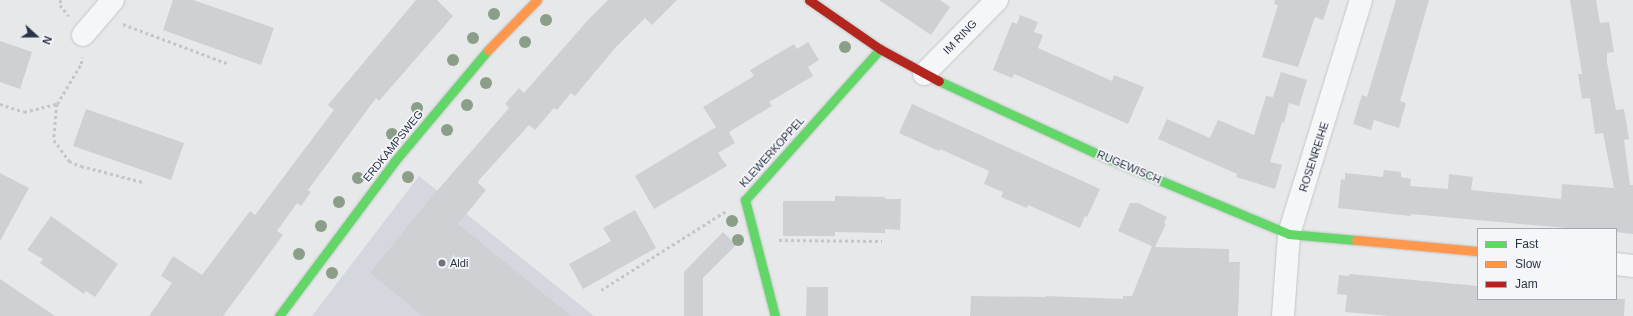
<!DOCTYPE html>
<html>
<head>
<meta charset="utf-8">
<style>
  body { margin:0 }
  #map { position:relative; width:1633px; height:316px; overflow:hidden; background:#e6e8ea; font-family:Arial,sans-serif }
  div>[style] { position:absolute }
  .built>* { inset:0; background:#d4d7dd }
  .building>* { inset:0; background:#ced0d3 }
  .path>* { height:2.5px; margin-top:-1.25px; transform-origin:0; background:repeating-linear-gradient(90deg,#c5c6ca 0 3px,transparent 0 6px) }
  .roads { filter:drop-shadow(0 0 1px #c4c6c8) drop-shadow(0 0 1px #c4c6c8) }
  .street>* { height:22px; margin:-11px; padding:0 11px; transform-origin:11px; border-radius:11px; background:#f5f6f7 }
  .fast>* { height:9px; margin:-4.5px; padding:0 4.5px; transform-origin:4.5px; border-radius:4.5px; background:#63d668 }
  .slow>* { height:9px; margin:-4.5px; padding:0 4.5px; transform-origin:4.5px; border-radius:4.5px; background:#ff974d }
  .jam>* { height:9px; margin:-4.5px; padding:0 4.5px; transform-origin:4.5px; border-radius:4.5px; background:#b3261e }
  .trees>* { width:12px; height:12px; margin:-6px; border-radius:50%; background:#8a9e88 }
  .dots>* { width:11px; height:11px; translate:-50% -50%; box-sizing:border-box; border:2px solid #f4f6f9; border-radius:50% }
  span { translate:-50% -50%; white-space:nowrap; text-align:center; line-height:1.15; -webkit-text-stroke:3.5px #f4f6f9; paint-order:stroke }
  .street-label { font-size:11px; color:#2b3445 }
  .poi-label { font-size:11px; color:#2b3445 }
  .left { translate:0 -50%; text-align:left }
  .legend { position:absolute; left:1477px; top:228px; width:140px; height:72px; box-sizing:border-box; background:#f4f6f9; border:1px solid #a4a8b1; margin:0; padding:5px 7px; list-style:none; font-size:12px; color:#2b3445 }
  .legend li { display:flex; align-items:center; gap:8px; height:20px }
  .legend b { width:20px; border:1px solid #a4a8b1 }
  .north { position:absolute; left:16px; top:16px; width:40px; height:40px; -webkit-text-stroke:3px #f4f6f9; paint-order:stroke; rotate:111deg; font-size:11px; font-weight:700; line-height:16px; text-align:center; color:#2b3445 }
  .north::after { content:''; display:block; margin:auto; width:14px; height:18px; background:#2b3445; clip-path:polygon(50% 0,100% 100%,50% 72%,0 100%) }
</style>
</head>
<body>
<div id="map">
  <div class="built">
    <div style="clip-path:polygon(419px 176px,594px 316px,312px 316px)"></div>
  </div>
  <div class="building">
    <div style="clip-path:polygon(173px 0,193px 0,274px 28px,261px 65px,163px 30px)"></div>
    <div style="clip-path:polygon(416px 0,437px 0,453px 16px,379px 101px,376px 98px,308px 190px,311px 192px,301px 206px,297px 203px,277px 231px,283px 235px,223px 316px,149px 316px,172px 283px,161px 276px,173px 256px,202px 275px,250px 211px,255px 215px,334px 110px,328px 105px)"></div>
    <div style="clip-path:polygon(608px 0,677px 0,652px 25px,645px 18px,615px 48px,575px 96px,571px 93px,557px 110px,554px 108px,535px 130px,529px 125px,479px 180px,478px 183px,486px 190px,458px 224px,571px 316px,423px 316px,370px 273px,429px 200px,509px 108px,505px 104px,519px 88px,524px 93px,588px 20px)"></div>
    <div style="clip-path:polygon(879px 0,940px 0,950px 7px,931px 35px)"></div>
    <div style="clip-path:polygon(1275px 0,1330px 0,1323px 20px,1315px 17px,1298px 67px,1262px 57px,1278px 5px,1274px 4px)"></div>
    <div style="clip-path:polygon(1396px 0,1429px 0,1400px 101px,1406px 103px,1399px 128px,1374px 120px,1371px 130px,1353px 124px,1362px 95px,1367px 97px)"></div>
    <div style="clip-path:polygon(1570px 0,1596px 0,1600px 23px,1609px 22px,1614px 52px,1607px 53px,1607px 62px,1616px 110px,1624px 109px,1629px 139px,1624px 140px,1630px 185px,1633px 185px,1633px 234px,1616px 232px,1616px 229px,1577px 229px,1411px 214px,1411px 216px,1338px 208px,1341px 179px,1345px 180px,1345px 173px,1383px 177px,1384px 170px,1401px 172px,1401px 177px,1411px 179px,1410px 186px,1448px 189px,1449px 174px,1473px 177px,1471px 190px,1561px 199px,1562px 184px,1614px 188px,1603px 133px,1595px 134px,1590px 98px,1582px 99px,1578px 74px,1582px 74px)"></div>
    <div style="clip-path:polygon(1020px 15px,1038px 22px,1034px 32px,1043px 35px,1038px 48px,1112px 81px,1114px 75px,1144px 87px,1128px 124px,1042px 86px,1014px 74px,1012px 78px,993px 70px,1012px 22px,1017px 24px)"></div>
    <div style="clip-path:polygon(0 41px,32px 52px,20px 89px,0 82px)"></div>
    <div style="clip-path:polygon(808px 42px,819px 60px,808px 67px,813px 76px,769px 102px,772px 106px,729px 132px,735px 143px,718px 153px,727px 166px,654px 209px,635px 176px,716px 127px,703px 107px,754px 76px,750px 70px,794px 44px,797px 49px)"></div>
    <div style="clip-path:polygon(1281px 72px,1307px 80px,1299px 106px,1289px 103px,1284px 123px,1282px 122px,1270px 162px,1282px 165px,1275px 189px,1236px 177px,1237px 174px,1158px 139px,1167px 119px,1210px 138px,1218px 120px,1254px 135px,1266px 96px,1273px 97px)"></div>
    <div style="clip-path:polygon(912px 104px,1100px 189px,1087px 217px,1085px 216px,1080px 228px,1028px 205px,1027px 208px,1001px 197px,1003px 192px,984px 184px,989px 171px,940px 149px,939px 151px,899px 133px)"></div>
    <div style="clip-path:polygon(86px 109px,184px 143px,171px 180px,73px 146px)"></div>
    <div style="clip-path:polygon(0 173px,29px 188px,0 241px)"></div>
    <div style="clip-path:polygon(835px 196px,885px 197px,885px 199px,901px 199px,900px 230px,885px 229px,885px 233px,835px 232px,835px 236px,783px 236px,783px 201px,835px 201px)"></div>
    <div style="clip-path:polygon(1130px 203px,1138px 203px,1167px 217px,1164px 223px,1166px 224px,1155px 247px,1229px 249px,1229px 262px,1240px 262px,1238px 316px,970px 316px,971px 296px,1046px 297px,1046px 296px,1123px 299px,1123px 296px,1132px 296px,1152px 246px,1154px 247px,1118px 231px)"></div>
    <div style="clip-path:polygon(635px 210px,656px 248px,583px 289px,569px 264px,611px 241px,603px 228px)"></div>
    <div style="clip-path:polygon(51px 216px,118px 264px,95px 297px,86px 291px,84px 294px,40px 263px,43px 259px,27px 250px)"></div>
    <div style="clip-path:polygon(723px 232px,736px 245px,703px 278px,703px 316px,684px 316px,684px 272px)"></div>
    <div style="clip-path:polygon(1349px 274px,1478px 286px,1478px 299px,1625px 299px,1624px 316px,1390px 316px,1345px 312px,1347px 295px,1337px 294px,1339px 275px,1349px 276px)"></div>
    <div style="clip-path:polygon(0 279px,55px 316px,0 316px)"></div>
    <div style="clip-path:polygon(807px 287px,828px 287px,828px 316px,806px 316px)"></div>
  </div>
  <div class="path">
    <div style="left:61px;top:0;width:5px;rotate:101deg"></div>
    <div style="left:60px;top:5px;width:14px;rotate:51deg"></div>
    <div style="left:123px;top:24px;width:113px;rotate:20.7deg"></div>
    <div style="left:0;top:104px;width:25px;rotate:18deg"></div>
    <div style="left:24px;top:112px;width:34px;rotate:-14deg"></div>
    <div style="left:57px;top:104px;width:47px;rotate:-59deg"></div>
    <div style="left:81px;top:64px;width:7px;rotate:-82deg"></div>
    <div style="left:57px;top:104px;width:36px;rotate:95deg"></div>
    <div style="left:54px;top:140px;width:26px;rotate:54deg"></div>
    <div style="left:69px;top:161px;width:13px;rotate:23deg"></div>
    <div style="left:81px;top:166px;width:64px;rotate:14.5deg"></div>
    <div style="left:779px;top:240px;width:103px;rotate:0.6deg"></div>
    <div style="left:601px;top:290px;width:148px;rotate:-32.3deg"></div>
  </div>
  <div class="roads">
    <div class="street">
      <div style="left:83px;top:35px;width:46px;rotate:-49.4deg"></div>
      <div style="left:924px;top:74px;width:104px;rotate:-45.4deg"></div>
      <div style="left:1616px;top:264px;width:17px;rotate:7deg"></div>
      <div style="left:1283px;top:316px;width:82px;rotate:-85.8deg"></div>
      <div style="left:1289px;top:234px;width:245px;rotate:-72.9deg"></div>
    </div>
    <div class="fast">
      <div style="left:939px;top:81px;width:182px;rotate:24.7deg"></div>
      <div style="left:1104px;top:157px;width:200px;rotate:22.6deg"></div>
      <div style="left:1289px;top:234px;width:67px;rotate:5.1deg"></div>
      <div style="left:279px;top:316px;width:192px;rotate:-53.2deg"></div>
      <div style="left:394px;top:162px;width:146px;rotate:-50deg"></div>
      <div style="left:775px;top:316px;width:120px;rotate:-104.5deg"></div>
      <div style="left:745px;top:200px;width:203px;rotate:-48.2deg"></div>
    </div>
    <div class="slow">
      <div style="left:488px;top:50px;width:70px;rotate:-45.6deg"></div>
      <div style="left:1356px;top:240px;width:122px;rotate:5.2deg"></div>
    </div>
    <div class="jam">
      <div style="left:809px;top:0;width:86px;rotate:34.6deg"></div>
      <div style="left:880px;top:49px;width:67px;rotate:28.5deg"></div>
    </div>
  </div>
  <div class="trees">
    <div style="left:494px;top:14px"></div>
    <div style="left:546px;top:20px"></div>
    <div style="left:473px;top:38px"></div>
    <div style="left:525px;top:42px"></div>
    <div style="left:845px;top:47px"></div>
    <div style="left:453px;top:60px"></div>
    <div style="left:486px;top:83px"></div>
    <div style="left:467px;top:105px"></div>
    <div style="left:417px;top:108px"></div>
    <div style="left:447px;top:130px"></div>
    <div style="left:392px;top:134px"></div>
    <div style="left:408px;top:177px"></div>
    <div style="left:358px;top:178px"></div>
    <div style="left:339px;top:202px"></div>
    <div style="left:732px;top:221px"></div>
    <div style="left:321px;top:226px"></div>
    <div style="left:738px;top:240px"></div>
    <div style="left:299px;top:254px"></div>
    <div style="left:332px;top:273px"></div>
  </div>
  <div class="dots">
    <div style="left:442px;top:263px;background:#6c737f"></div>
  </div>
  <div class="street-label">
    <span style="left:960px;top:37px;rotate:-46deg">IM RING</span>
    <span style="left:393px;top:146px;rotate:-51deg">ERDKAMPSWEG</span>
    <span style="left:772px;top:152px;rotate:-48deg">KLEWERKOPPEL</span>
    <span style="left:1314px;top:157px;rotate:-72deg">ROSENREIHE</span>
    <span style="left:1129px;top:167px;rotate:23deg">RUGEWISCH</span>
  </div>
  <div class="poi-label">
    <span class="left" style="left:450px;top:263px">Aldi</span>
  </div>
  <ul class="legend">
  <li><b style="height:5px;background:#63d668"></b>Fast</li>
  <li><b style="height:5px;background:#ff974d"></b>Slow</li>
  <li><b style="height:5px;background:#b3261e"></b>Jam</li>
  </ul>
  <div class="north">N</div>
</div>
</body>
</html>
